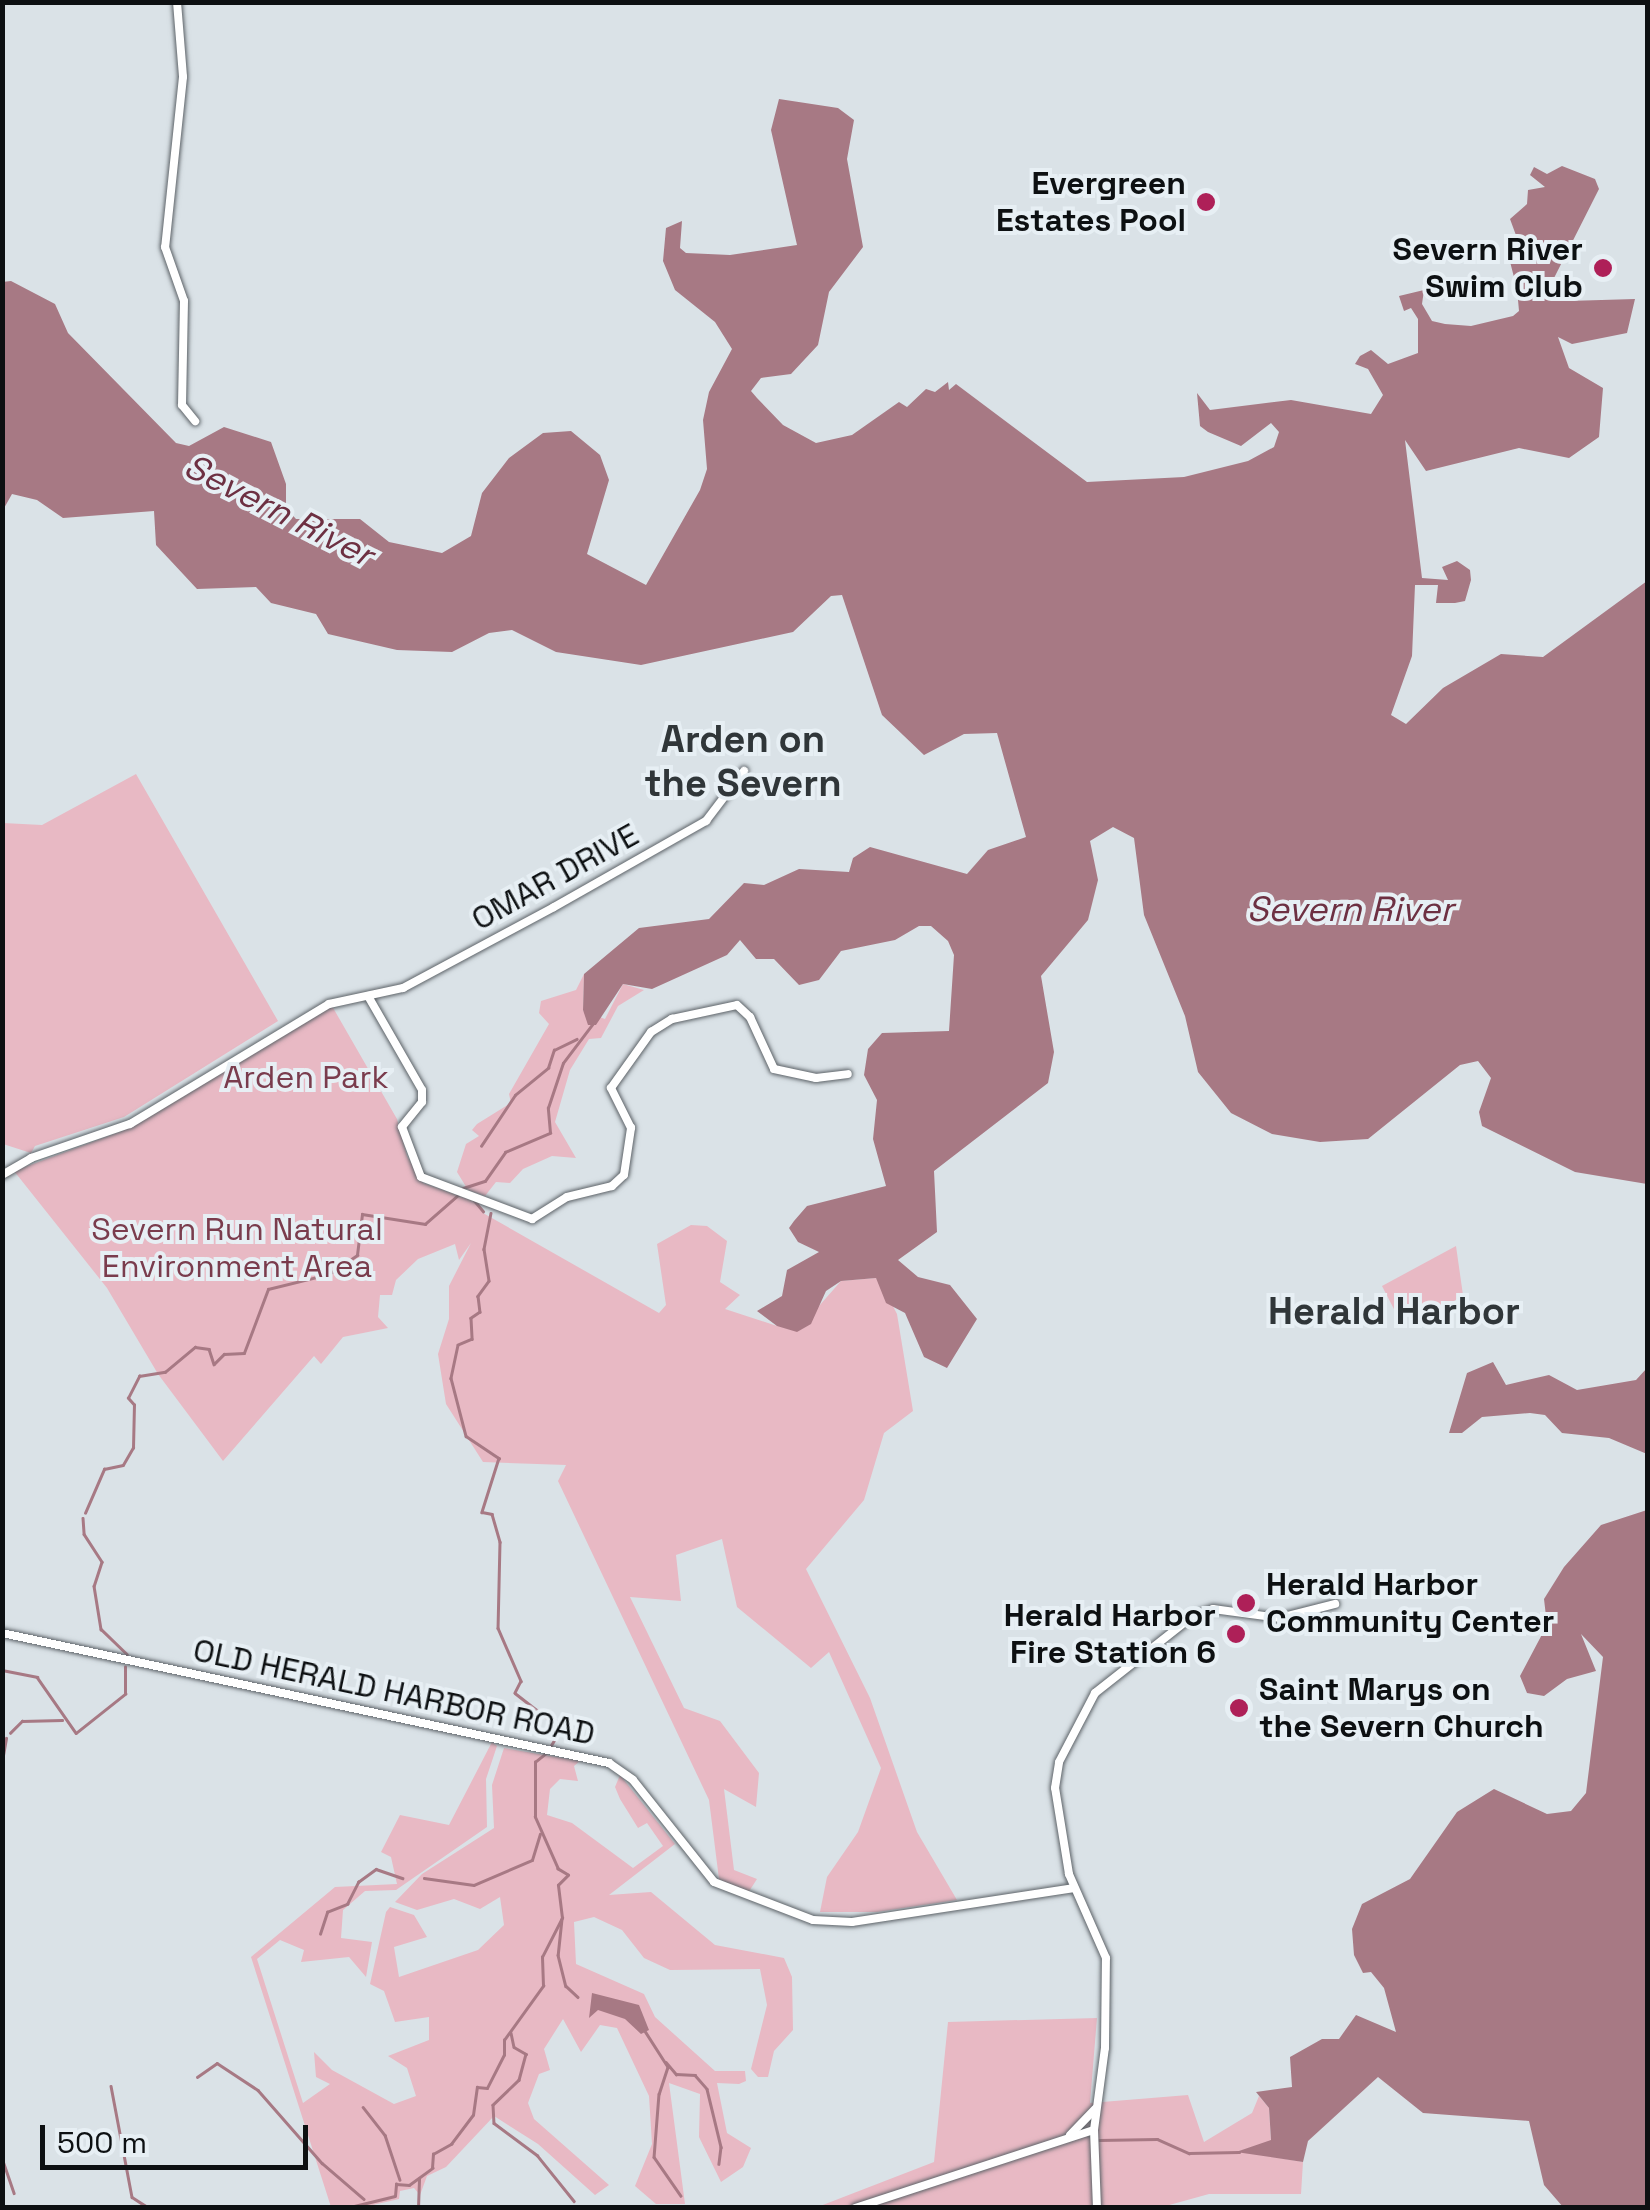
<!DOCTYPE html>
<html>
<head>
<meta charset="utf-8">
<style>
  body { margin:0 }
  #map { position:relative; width:1650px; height:2210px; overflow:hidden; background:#dae2e7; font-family:"Space Grotesk",sans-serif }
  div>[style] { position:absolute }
  .green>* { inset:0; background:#e8b9c4 }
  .water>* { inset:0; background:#a77984 }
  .stream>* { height:2.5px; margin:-1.25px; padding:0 1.25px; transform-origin:1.25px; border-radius:1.25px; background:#a77984 }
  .roads { filter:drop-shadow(0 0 2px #5d6368) drop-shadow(0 0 2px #5d6368) }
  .tertiary>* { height:8px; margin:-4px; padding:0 4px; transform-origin:4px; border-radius:4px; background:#fff }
  .dots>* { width:28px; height:28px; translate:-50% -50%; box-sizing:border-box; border:5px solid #e7eff4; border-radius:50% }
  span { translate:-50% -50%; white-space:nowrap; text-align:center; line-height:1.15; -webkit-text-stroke:8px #e7eff4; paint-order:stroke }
  .poi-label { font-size:32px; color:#0d1012; font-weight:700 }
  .right { translate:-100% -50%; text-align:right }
  .left { translate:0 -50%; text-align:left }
  .street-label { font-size:32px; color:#0d1012 }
  .park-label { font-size:32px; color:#7a3c4d }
  .water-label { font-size:35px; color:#6d3042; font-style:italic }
  .quarter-label { font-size:38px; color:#303639; font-weight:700 }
  .frame { position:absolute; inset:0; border:5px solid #0d1012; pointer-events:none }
  .scale { position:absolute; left:40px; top:2125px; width:268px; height:45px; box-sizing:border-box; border:5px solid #0d1012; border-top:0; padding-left:12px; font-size:30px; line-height:35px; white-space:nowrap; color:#0d1012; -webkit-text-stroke:8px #e7eff4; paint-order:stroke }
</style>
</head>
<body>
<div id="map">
  <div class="green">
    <div style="clip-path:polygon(136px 774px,278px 1021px,124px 1117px,35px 1146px,31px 1153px,3px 1144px,3px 823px,42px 825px)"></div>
    <div style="clip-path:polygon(584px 974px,583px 1011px,605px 1019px,623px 984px,644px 990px,618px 1006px,601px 1038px,589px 1039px,570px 1070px,555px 1122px,576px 1158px,552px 1156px,523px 1169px,510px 1183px,496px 1182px,485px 1196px,468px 1190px,457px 1172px,466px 1144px,479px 1136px,472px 1130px,477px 1124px,511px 1103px,509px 1094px,549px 1024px,539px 1013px,541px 1001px,576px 990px)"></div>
    <div style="clip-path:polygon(332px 1006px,397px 1119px,407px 1156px,423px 1183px,479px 1203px,483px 1213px,659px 1313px,666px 1305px,657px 1244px,691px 1225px,707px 1226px,727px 1241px,720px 1282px,740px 1295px,725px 1309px,777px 1326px,819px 1306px,841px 1281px,876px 1278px,883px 1287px,897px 1314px,913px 1411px,884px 1433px,864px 1500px,806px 1569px,870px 1698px,917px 1832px,957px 1900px,877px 1912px,820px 1912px,827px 1877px,858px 1832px,881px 1768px,829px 1652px,811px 1668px,737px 1607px,722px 1539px,676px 1555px,681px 1601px,630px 1597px,684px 1708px,720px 1721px,759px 1773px,756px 1807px,724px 1789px,734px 1870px,757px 1879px,748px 1893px,719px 1879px,709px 1800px,558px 1481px,566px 1465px,483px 1462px,446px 1404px,438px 1354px,449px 1319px,449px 1286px,471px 1243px,459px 1260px,455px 1244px,418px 1259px,396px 1280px,392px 1295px,380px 1295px,378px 1317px,388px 1328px,343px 1337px,321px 1364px,314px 1356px,223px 1461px,158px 1374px,107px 1288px,14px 1171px,122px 1131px)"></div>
    <div style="clip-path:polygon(1456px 1246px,1463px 1295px,1439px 1311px,1396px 1313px,1382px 1286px)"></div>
    <div style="clip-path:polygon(492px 1742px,497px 1746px,486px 1779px,487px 1827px,396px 1890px,365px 1891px,343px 1910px,341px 1938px,372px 1942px,366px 1977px,349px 1957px,301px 1962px,304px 1950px,280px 1940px,257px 1959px,303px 2103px,330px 2084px,316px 2077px,314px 2052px,332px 2070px,394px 2104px,416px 2096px,407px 2068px,388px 2056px,429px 2040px,429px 2017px,395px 2022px,384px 1991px,370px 1984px,386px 1912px,390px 1907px,414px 1915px,427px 1937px,394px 1947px,399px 1977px,478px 1950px,504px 1925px,500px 1897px,480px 1909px,454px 1899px,417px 1910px,395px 1902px,422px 1874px,494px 1828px,492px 1785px,504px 1748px,580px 1761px,574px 1766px,578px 1781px,560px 1779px,550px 1789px,547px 1815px,572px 1823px,633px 1868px,663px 1846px,647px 1823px,638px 1828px,620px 1799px,615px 1787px,620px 1775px,675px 1844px,609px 1895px,651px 1892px,715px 1945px,784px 1958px,792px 1977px,793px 2030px,774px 2051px,768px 2077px,758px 2077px,751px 2069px,767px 2005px,760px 1969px,670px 1970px,644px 1958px,622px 1930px,594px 1917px,574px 1922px,576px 1964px,644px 1994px,655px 2017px,715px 2071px,745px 2071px,746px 2081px,739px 2084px,717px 2083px,727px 2133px,751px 2148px,743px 2167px,721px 2182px,699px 2137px,700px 2094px,669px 2083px,685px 2204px,656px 2204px,635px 2186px,652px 2144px,649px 2096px,617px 2028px,600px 2025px,581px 2052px,563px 2019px,544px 2049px,550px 2070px,539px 2074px,528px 2103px,534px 2119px,609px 2185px,595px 2195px,538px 2144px,494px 2116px,446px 2167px,427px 2176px,420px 2195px,414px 2188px,400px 2191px,399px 2199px,364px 2207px,331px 2207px,251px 1957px,335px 1887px,397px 1884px,391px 1857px,381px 1852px,400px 1815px,449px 1825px)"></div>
    <div style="clip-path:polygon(1097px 2018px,1090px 2103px,1188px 2095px,1204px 2142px,1252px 2113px,1259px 2096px,1269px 2108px,1271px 2141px,1240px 2151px,1303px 2162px,1301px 2194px,1209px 2194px,1162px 2207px,815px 2208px,934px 2162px,948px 2022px)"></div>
  </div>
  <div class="water">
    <div style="clip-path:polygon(779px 99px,838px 108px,854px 120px,847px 159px,863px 247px,829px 292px,818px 345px,791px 374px,761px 378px,751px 391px,757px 398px,783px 425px,816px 443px,852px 435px,899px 402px,907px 407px,926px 389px,935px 392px,948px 382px,949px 390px,956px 384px,1087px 482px,1184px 477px,1248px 461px,1274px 447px,1279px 432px,1271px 423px,1241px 446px,1208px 432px,1200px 426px,1197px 393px,1210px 410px,1291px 400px,1371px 414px,1383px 395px,1368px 369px,1355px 364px,1360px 356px,1371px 350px,1388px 364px,1418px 353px,1418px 319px,1411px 308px,1404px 311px,1399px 296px,1424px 290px,1422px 304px,1432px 321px,1445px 324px,1471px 326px,1513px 316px,1519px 311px,1517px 289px,1506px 246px,1517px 238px,1510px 219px,1527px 204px,1528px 190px,1545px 187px,1530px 175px,1534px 167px,1547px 174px,1562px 166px,1595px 179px,1599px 189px,1552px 282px,1568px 301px,1635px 299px,1627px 333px,1572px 344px,1558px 337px,1569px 368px,1603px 388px,1599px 437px,1569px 458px,1519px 448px,1426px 471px,1405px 440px,1422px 578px,1448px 580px,1442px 567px,1457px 561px,1470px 570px,1471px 580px,1465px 601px,1455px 603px,1436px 603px,1438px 585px,1415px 585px,1412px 656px,1391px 715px,1406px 724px,1443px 688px,1501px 654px,1543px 657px,1647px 581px,1647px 1184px,1575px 1172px,1482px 1126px,1479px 1112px,1491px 1078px,1478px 1061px,1460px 1065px,1368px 1139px,1320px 1142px,1272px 1134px,1231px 1113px,1198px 1072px,1185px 1016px,1144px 915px,1134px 838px,1113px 827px,1090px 841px,1098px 880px,1088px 920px,1041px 976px,1054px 1052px,1048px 1083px,934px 1171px,937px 1232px,898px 1260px,918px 1277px,950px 1285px,977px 1319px,947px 1368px,924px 1357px,905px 1313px,886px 1303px,876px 1278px,841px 1281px,826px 1291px,811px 1324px,797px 1332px,777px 1326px,757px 1311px,782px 1296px,787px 1270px,819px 1252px,798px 1242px,789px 1228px,794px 1221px,807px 1206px,886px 1186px,873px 1139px,877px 1100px,864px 1075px,868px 1049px,882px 1033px,949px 1031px,954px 955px,948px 941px,931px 926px,919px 926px,895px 940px,841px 951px,819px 980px,799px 985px,774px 959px,756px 959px,740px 940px,727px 955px,652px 989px,623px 984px,596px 1025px,588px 1025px,583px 1010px,584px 974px,639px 928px,709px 919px,744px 883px,764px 885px,799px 869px,849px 872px,853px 858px,870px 847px,967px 874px,988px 850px,1026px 837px,997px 733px,964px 734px,924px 755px,882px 715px,842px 595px,831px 596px,793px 632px,641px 665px,556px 652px,512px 630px,489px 633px,452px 652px,397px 650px,328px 634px,316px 614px,271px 603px,256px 587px,197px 589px,156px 545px,154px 511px,63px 518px,37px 500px,12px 494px,3px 510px,2px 282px,11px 281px,55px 304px,68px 333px,176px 443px,189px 446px,224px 427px,271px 442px,286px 484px,286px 508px,296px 519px,360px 519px,389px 542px,442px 553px,471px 536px,482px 493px,509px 458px,543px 433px,571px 431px,600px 455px,609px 480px,587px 554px,646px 585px,700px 490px,707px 469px,703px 420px,709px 392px,732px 349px,715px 322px,675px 290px,663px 261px,666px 228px,682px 221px,680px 248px,686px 253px,730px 255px,797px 245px,771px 130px)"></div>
    <div style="clip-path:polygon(1493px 1362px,1506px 1385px,1549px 1375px,1577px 1390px,1636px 1380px,1647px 1368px,1647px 1454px,1609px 1438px,1562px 1433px,1545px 1415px,1530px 1413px,1482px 1417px,1462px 1433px,1449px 1433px,1467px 1373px)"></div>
    <div style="clip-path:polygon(1647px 1510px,1647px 2207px,1563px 2207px,1544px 2185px,1529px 2121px,1423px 2113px,1378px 2077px,1308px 2141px,1303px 2162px,1236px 2152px,1271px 2140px,1269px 2108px,1256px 2092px,1292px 2087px,1290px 2057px,1322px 2039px,1339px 2039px,1356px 2015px,1396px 2032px,1384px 1988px,1371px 1972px,1363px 1973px,1354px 1955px,1352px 1929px,1362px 1904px,1410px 1879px,1457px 1812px,1494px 1789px,1547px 1814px,1571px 1811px,1586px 1793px,1603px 1657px,1581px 1634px,1596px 1671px,1567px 1679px,1544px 1696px,1527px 1693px,1520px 1676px,1547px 1625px,1544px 1599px,1564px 1567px,1601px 1525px)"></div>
    <div style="clip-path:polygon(592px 1993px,639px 2005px,649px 2030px,641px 2034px,625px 2019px,598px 2010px,589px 2018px)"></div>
  </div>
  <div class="stream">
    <div style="left:481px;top:1146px;width:61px;rotate:-56.3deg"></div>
    <div style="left:515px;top:1095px;width:43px;rotate:-39.3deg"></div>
    <div style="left:548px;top:1068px;width:19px;rotate:-72deg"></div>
    <div style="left:554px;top:1050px;width:25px;rotate:-26deg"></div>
    <div style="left:463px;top:1188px;width:23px;rotate:-18deg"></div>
    <div style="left:485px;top:1181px;width:35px;rotate:-55deg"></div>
    <div style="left:505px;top:1152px;width:49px;rotate:-22.9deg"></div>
    <div style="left:550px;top:1133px;width:25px;rotate:-95deg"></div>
    <div style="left:548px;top:1108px;width:47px;rotate:-71.6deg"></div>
    <div style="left:563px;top:1063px;width:51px;rotate:-52.9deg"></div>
    <div style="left:473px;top:1199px;width:16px;rotate:50deg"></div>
    <div style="left:491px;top:1213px;width:37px;rotate:101deg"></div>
    <div style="left:484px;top:1249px;width:32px;rotate:81deg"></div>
    <div style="left:489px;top:1281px;width:19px;rotate:126deg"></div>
    <div style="left:478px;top:1296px;width:16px;rotate:83deg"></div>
    <div style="left:480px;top:1312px;width:11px;rotate:146deg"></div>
    <div style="left:471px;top:1318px;width:21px;rotate:87deg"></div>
    <div style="left:472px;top:1339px;width:15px;rotate:157deg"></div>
    <div style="left:458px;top:1345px;width:34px;rotate:102deg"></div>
    <div style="left:451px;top:1378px;width:60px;rotate:75.5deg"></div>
    <div style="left:466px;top:1436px;width:40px;rotate:34deg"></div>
    <div style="left:499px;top:1458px;width:57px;rotate:107.5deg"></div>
    <div style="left:482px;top:1512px;width:10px;rotate:11deg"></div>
    <div style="left:492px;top:1514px;width:29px;rotate:74deg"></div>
    <div style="left:500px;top:1542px;width:86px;rotate:91.3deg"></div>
    <div style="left:498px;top:1628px;width:58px;rotate:66.5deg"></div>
    <div style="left:521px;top:1681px;width:13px;rotate:117deg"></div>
    <div style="left:515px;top:1693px;width:41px;rotate:38deg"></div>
    <div style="left:547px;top:1718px;width:19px;rotate:16deg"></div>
    <div style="left:565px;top:1723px;width:27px;rotate:121deg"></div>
    <div style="left:85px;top:1513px;width:48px;rotate:-66.6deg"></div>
    <div style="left:104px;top:1469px;width:19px;rotate:-12deg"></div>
    <div style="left:123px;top:1465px;width:20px;rotate:-60deg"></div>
    <div style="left:133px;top:1448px;width:43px;rotate:-88.7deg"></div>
    <div style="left:134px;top:1405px;width:9px;rotate:-131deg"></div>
    <div style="left:128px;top:1398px;width:25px;rotate:-63deg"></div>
    <div style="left:139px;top:1376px;width:26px;rotate:-9deg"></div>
    <div style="left:165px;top:1372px;width:39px;rotate:-40deg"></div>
    <div style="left:195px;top:1347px;width:14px;rotate:8deg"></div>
    <div style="left:209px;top:1349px;width:16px;rotate:72deg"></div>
    <div style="left:214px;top:1364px;width:14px;rotate:-45deg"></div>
    <div style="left:224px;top:1354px;width:20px;rotate:-3deg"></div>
    <div style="left:244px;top:1353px;width:68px;rotate:-69.4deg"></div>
    <div style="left:268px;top:1289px;width:63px;rotate:-13.8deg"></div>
    <div style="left:329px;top:1274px;width:34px;rotate:-34deg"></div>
    <div style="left:357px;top:1255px;width:41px;rotate:-83deg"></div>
    <div style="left:362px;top:1214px;width:64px;rotate:9deg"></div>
    <div style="left:425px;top:1224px;width:44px;rotate:-41.3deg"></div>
    <div style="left:83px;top:1518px;width:16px;rotate:86deg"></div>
    <div style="left:84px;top:1534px;width:33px;rotate:57deg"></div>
    <div style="left:102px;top:1562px;width:25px;rotate:108deg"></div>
    <div style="left:94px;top:1586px;width:44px;rotate:80.8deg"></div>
    <div style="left:101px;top:1629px;width:36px;rotate:44deg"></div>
    <div style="left:2px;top:1670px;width:36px;rotate:11deg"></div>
    <div style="left:37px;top:1677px;width:68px;rotate:55.1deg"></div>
    <div style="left:76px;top:1733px;width:63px;rotate:-38.5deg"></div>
    <div style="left:125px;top:1694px;width:27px;rotate:-90deg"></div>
    <div style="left:10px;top:1733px;width:17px;rotate:-45deg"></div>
    <div style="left:22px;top:1721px;width:40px;rotate:-1.4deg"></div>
    <div style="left:2px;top:1761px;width:23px;rotate:-80deg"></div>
    <div style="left:424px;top:1878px;width:50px;rotate:8deg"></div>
    <div style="left:474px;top:1885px;width:63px;rotate:-23.3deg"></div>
    <div style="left:532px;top:1860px;width:27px;rotate:-73deg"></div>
    <div style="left:562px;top:1919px;width:36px;rotate:96deg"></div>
    <div style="left:558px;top:1955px;width:32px;rotate:76deg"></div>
    <div style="left:566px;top:1986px;width:16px;rotate:43deg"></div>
    <div style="left:320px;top:1934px;width:23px;rotate:-72deg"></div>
    <div style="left:327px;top:1912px;width:22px;rotate:-22deg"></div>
    <div style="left:347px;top:1904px;width:25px;rotate:-63deg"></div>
    <div style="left:358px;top:1882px;width:22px;rotate:-36deg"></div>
    <div style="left:376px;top:1869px;width:28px;rotate:19deg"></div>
    <div style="left:645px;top:2031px;width:43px;rotate:57.4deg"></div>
    <div style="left:668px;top:2067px;width:28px;rotate:108deg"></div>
    <div style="left:659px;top:2094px;width:63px;rotate:94.5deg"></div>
    <div style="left:654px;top:2157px;width:47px;rotate:55.3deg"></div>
    <div style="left:511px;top:2033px;width:14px;rotate:78deg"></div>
    <div style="left:514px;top:2047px;width:14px;rotate:30deg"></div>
    <div style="left:526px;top:2054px;width:27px;rotate:105deg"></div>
    <div style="left:519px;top:2080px;width:36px;rotate:136deg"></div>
    <div style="left:493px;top:2105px;width:18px;rotate:87deg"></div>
    <div style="left:494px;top:2123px;width:54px;rotate:36.7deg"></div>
    <div style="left:537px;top:2155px;width:59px;rotate:51.2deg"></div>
    <div style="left:666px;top:2062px;width:16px;rotate:50deg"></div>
    <div style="left:676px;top:2074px;width:19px;rotate:3deg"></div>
    <div style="left:695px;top:2075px;width:18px;rotate:49deg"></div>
    <div style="left:707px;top:2089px;width:60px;rotate:76.4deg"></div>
    <div style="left:721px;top:2147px;width:17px;rotate:97deg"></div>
    <div style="left:197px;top:2077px;width:24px;rotate:-35deg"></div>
    <div style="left:217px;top:2063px;width:49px;rotate:33.4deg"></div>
    <div style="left:258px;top:2090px;width:97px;rotate:48.8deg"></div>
    <div style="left:322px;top:2163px;width:55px;rotate:40.6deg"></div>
    <div style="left:111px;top:2086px;width:113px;rotate:79.3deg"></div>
    <div style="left:132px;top:2197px;width:20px;rotate:33deg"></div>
    <div style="left:363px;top:2107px;width:36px;rotate:52deg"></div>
    <div style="left:385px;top:2135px;width:47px;rotate:71.6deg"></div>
    <div style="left:1099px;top:2140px;width:58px;rotate:-1deg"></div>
    <div style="left:1157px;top:2139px;width:35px;rotate:24deg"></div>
    <div style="left:1189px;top:2153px;width:50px;rotate:-1.1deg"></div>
    <div style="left:2px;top:2158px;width:37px;rotate:71deg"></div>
    <div style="left:170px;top:2208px;width:1px"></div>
    <div style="left:346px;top:2208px;width:50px;rotate:-13.8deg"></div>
    <div style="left:395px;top:2196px;width:12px;rotate:-85deg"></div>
    <div style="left:396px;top:2184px;width:13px;rotate:4deg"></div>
    <div style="left:409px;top:2185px;width:29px;rotate:-36deg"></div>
    <div style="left:432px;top:2168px;width:14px;rotate:-86deg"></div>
    <div style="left:433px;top:2154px;width:21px;rotate:-29deg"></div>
    <div style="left:451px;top:2144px;width:36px;rotate:-53deg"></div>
    <div style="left:473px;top:2115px;width:28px;rotate:-82deg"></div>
    <div style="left:477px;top:2087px;width:10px;rotate:6deg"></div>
    <div style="left:487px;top:2088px;width:37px;rotate:-63deg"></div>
    <div style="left:504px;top:2055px;width:15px;rotate:-90deg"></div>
    <div style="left:504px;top:2040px;width:67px;rotate:-54.2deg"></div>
    <div style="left:543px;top:1986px;width:29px;rotate:-92deg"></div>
    <div style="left:542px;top:1957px;width:44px;rotate:-62.9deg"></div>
    <div style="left:562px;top:1918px;width:33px;rotate:-97deg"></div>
    <div style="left:558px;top:1885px;width:14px;rotate:-45deg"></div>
    <div style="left:568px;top:1875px;width:12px;rotate:-149deg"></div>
    <div style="left:558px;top:1869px;width:57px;rotate:-113.9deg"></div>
    <div style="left:535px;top:1817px;width:55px;rotate:-90deg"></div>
    <div style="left:535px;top:1762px;width:14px;rotate:-39deg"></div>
    <div style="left:418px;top:2208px;width:29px;rotate:-88deg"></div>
  </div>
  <div class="roads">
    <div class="tertiary">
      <div style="left:177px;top:2px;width:75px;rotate:85.4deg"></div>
      <div style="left:183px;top:77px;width:171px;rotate:96deg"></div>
      <div style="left:165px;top:247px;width:57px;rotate:70.6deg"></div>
      <div style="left:184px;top:301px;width:104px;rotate:91.1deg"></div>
      <div style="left:182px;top:405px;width:21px;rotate:51deg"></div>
      <div style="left:368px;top:996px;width:108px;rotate:60.1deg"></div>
      <div style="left:422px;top:1090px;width:12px;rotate:90deg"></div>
      <div style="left:422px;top:1102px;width:32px;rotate:129deg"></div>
      <div style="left:402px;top:1127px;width:53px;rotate:69.2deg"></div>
      <div style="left:421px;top:1177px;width:119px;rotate:20.7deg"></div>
      <div style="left:532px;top:1219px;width:41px;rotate:-32.2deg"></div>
      <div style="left:567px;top:1197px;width:46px;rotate:-13.7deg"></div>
      <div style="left:612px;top:1186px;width:16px;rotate:-43deg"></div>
      <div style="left:624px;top:1175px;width:48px;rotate:-81.5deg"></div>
      <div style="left:631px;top:1128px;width:45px;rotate:-116.6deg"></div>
      <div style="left:611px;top:1088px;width:69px;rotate:-54.5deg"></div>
      <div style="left:651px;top:1032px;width:25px;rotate:-32deg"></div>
      <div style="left:672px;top:1019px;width:66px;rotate:-12.2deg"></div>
      <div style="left:737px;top:1005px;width:18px;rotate:43deg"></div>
      <div style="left:750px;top:1017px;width:57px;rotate:65.2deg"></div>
      <div style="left:774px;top:1069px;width:43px;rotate:12.1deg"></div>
      <div style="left:816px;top:1078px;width:32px;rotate:-7deg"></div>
      <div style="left:2px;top:1175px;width:34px;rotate:-30deg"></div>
      <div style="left:31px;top:1158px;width:105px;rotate:-19deg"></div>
      <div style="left:130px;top:1124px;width:232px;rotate:-31.1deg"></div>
      <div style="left:329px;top:1004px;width:76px;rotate:-12.2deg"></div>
      <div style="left:403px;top:988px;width:171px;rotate:-28.2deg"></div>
      <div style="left:554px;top:907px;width:175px;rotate:-29.5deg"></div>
      <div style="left:706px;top:821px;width:63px;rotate:-52.8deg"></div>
      <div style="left:2px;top:1633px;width:621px;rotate:12.09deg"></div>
      <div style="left:609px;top:1763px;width:29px;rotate:35deg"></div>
      <div style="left:633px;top:1780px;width:130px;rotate:51.5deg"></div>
      <div style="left:714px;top:1882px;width:106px;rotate:21deg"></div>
      <div style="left:813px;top:1920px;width:39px;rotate:3deg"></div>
      <div style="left:852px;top:1922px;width:225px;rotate:-8.7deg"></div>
      <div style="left:1070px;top:2135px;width:36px;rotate:-46deg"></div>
      <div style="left:855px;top:2208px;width:251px;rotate:-18.1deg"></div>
      <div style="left:1097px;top:2208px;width:78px;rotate:-92.2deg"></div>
      <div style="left:1094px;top:2130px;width:83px;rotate:-82.4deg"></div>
      <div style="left:1105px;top:2048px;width:90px;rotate:-89.4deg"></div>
      <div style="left:1106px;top:1958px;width:92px;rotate:-113.8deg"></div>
      <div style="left:1069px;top:1874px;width:87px;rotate:-99.2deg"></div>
      <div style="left:1055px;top:1788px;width:26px;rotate:-81deg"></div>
      <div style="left:1059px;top:1762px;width:78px;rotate:-62.4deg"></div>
      <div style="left:1095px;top:1693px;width:125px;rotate:-38.2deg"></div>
      <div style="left:1193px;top:1616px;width:21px;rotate:-19deg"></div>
      <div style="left:1213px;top:1609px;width:68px;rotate:7.7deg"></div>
      <div style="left:1280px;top:1618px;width:57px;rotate:-14.3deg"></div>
    </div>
  </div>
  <div class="dots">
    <div style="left:1206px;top:202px;background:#ae2058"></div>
    <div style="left:1603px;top:268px;background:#ae2058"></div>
    <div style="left:1246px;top:1603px;background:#ae2058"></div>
    <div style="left:1236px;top:1634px;background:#ae2058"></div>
    <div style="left:1239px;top:1708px;background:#ae2058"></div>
  </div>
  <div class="poi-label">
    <span class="right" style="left:1186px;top:202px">Evergreen<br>Estates Pool</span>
    <span class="right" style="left:1583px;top:268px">Severn River<br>Swim Club</span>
    <span class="left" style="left:1266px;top:1603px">Herald Harbor<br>Community Center</span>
    <span class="right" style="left:1216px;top:1634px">Herald Harbor<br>Fire Station 6</span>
    <span class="left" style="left:1259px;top:1708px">Saint Marys on<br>the Severn Church</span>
  </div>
  <div class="street-label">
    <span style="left:555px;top:877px;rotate:-29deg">OMAR DRIVE</span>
    <span style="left:394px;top:1692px;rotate:12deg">OLD HERALD HARBOR ROAD</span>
  </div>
  <div class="park-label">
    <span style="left:306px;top:1077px">Arden Park</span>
    <span style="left:237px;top:1248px">Severn Run Natural<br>Environment Area</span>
  </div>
  <div class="water-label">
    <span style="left:279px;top:510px;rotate:27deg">Severn River</span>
    <span style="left:1350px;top:909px">Severn River</span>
  </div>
  <div class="quarter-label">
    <span style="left:743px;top:762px">Arden on<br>the Severn</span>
    <span style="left:1394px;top:1312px">Herald Harbor</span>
  </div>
  <div class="frame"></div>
  <div class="scale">500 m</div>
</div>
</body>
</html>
